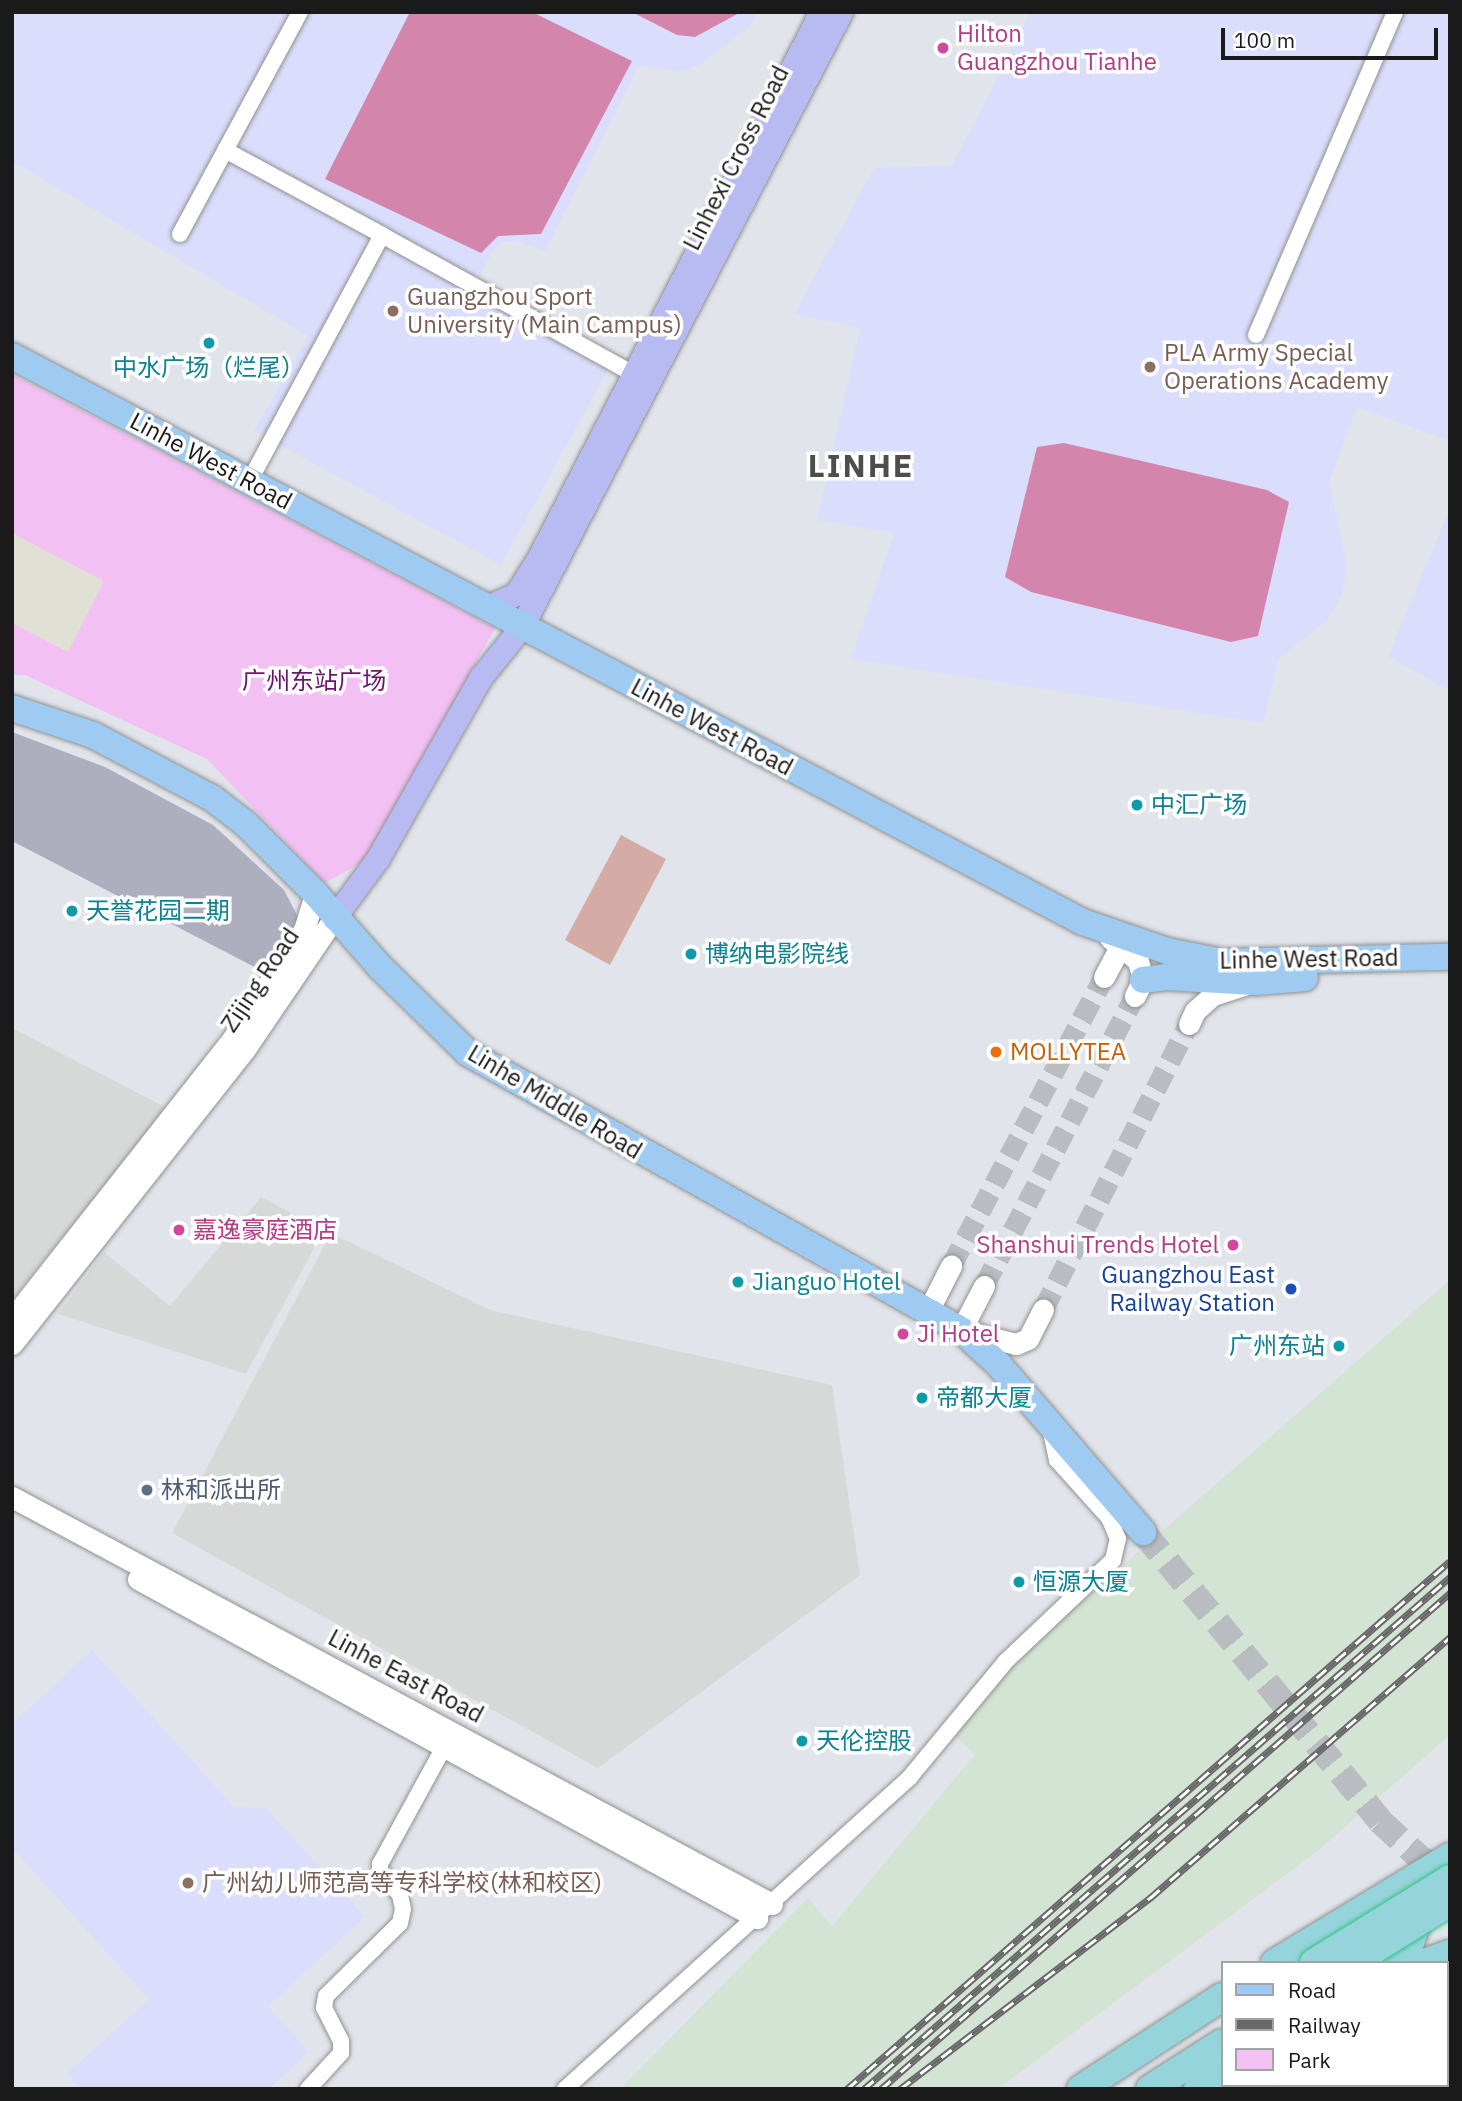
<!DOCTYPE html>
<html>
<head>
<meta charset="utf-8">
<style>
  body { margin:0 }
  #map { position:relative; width:1462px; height:2101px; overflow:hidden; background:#e1e5eb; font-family:"IBM Plex Sans","Noto Sans SC",sans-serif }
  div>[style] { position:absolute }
  .residential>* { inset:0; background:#d7d8d8 }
  .industrial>* { inset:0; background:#d3e4d5 }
  .education>* { inset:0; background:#daddfb }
  .construction>* { inset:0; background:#adafbf }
  .park>* { inset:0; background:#f2c0f3 }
  .pitch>* { inset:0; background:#d485ab }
  .plaza>* { inset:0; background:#e1e0d5 }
  .water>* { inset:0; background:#d5aba5 }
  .tertiary-tunnel>* { height:21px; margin-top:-10.5px; transform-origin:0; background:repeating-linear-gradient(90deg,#b9bcc1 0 21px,transparent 0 31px) }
  .primary-tunnel>* { height:26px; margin-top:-13px; transform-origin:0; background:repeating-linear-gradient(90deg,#b9bcc1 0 26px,transparent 0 39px) }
  .roads { filter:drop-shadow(0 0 2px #919191) drop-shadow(0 0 2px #919191) }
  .minor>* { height:16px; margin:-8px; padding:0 8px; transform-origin:8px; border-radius:8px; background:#fff }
  .tertiary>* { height:21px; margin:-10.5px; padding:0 10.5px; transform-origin:10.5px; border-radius:10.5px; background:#fff }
  .secondary>* { height:23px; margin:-11.5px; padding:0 11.5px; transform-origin:11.5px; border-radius:11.5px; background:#b8baf2 }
  .primary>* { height:26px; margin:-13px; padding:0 13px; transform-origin:13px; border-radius:13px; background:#9fcbf2 }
  .trunk>* { height:28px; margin:-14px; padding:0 14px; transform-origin:14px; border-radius:14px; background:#96d4dc }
  .rail>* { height:7px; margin-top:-3.5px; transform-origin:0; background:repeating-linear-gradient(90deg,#fff 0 13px,#686868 0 26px); box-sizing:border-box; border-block:2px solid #686868 }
  .bridges { filter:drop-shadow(0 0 2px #33c385) drop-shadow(0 0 2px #33c385) }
  .trunk-bridge>* { height:28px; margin:-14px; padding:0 14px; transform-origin:14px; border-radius:14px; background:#96d4dc }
  .dots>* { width:19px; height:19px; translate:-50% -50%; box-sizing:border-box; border:4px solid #fff; border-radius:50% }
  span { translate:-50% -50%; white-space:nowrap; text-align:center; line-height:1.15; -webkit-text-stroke:7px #fff; paint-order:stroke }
  .hotel-label { font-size:24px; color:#b23c85 }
  .left { translate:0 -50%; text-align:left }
  .right { translate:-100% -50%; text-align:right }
  .street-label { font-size:24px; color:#1a1a1a }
  .education-label { font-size:24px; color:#785e54 }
  .culture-label { font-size:24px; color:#0d838f }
  .park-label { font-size:24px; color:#6b156c }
  .food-label { font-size:24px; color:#c56008 }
  .transit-label { font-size:24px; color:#164399 }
  .service-label { font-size:24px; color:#4e5e75 }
  .district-label { font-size:32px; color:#4d4d4d; font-weight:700; letter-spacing:2px }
  .frame { position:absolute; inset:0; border:14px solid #1a1a1a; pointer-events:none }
  .legend { position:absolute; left:1221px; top:1961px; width:228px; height:126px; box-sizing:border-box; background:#fff; border:2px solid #a3a3a3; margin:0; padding:9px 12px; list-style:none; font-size:21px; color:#1a1a1a }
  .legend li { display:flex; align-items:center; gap:14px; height:35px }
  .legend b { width:35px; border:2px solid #a3a3a3 }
  .scale { position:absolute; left:1221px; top:28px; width:217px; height:32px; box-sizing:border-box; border:4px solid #1a1a1a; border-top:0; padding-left:9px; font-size:21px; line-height:24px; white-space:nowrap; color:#1a1a1a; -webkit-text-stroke:5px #fff; paint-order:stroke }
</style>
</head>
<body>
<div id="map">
  <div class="residential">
    <div style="clip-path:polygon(12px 1028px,167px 1108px,12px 1299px)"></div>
    <div style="clip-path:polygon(261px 1197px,324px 1230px,246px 1374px,58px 1314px,104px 1252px,170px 1306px)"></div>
    <div style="clip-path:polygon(331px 1233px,490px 1310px,832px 1385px,860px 1575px,598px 1768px,172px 1533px)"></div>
  </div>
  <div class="industrial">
    <div style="clip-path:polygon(1450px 1280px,1450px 1735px,1319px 1850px,998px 2089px,620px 2089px,808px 1898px,832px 1926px,975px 1754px,951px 1733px,1029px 1647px)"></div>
  </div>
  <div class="education">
    <div style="clip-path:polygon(12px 12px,757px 12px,750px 26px,701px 64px,681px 71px,639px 66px,545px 251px,518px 241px,504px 242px,493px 250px,475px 286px,612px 362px,501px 565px,254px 431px,308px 336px,12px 161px)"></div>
    <div style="clip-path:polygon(1031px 12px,1450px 12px,1450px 441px,1357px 407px,1329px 482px,1347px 565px,1342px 594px,1327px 620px,1279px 659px,1263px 723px,851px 659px,894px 533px,817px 520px,860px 328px,794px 314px,874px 168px,952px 165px)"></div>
    <div style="clip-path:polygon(1450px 508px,1450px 691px,1388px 656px)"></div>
    <div style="clip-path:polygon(92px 1650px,234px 1807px,266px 1808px,365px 1917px,268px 2006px,309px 2052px,269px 2089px,81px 2089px,67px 2074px,149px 1999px,12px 1848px,12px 1724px)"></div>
  </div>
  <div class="construction">
    <div style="clip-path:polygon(12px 732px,105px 767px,213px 825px,284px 890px,298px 917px,266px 973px,12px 841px)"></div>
  </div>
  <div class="park">
    <div style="clip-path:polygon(12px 374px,495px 628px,366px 860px,325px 883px,207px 759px,25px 675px,12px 675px)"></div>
  </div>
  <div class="pitch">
    <div style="clip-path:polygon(410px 12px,532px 12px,632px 61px,541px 234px,498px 236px,481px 253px,325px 179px)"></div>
    <div style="clip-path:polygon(632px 12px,741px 12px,695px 37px,677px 35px)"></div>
    <div style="clip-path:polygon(1064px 443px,1267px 490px,1289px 502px,1258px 636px,1231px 642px,1031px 592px,1005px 577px,1037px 447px)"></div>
  </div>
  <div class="plaza">
    <div style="clip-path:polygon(12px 533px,104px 581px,68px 652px,12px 623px)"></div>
  </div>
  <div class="water">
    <div style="clip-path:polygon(621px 835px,666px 859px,610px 965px,565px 940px)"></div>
  </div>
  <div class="tertiary-tunnel">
    <div style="left:951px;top:1266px;width:327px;rotate:-62.1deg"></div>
    <div style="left:984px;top:1286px;width:327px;rotate:-62.5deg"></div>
    <div style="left:1043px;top:1310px;width:321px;rotate:-63deg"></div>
  </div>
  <div class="primary-tunnel">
    <div style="left:1143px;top:1532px;width:374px;rotate:50.6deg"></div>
    <div style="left:1380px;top:1821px;width:56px;rotate:42.8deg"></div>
    <div style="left:1421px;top:1859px;width:33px;rotate:27deg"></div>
  </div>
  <div class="roads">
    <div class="minor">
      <div style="left:225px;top:150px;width:179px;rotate:28.4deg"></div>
      <div style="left:382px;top:235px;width:281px;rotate:118.3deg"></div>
      <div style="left:180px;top:234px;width:252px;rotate:-61.6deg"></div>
      <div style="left:382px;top:235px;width:296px;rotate:28.9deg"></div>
      <div style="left:1256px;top:335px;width:352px;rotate:-66.7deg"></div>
      <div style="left:308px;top:2089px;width:49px;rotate:-47.5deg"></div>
      <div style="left:341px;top:2053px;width:12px;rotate:-90deg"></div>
      <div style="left:341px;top:2041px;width:37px;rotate:-117deg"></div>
      <div style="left:324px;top:2008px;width:12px;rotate:-81deg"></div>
      <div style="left:326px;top:1996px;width:104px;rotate:-44.6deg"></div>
      <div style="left:400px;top:1923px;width:14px;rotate:-78deg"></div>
      <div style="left:403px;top:1909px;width:14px;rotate:-102deg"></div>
      <div style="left:400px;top:1895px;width:32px;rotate:-129deg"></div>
      <div style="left:380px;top:1870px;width:6px;rotate:-90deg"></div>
      <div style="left:380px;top:1864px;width:144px;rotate:-61.3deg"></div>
      <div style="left:565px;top:2089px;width:465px;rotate:-42.1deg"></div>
      <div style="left:910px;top:1777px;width:149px;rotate:-50.4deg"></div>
      <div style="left:1005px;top:1662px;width:149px;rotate:-43.4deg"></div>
      <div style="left:1113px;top:1560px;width:22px;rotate:-77deg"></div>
      <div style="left:1118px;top:1539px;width:23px;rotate:-113deg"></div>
      <div style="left:1109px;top:1518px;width:78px;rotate:-131.9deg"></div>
      <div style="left:1057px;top:1460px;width:33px;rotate:-102deg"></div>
    </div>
    <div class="tertiary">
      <div style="left:1110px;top:938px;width:36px;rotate:39deg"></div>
      <div style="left:1138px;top:961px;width:20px;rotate:75deg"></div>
      <div style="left:1143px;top:980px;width:18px;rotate:117deg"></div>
      <div style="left:1104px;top:977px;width:36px;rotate:-62deg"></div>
      <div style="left:1189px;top:1024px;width:14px;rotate:-65deg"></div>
      <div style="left:1195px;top:1011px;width:24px;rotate:-42deg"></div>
      <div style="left:1213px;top:995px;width:33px;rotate:-18deg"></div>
      <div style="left:984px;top:1286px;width:50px;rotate:117.6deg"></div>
      <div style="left:961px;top:1330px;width:57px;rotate:14.3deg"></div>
      <div style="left:1016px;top:1344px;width:13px;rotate:-23deg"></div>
      <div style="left:1028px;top:1339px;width:33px;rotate:-63deg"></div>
      <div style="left:928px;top:1311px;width:51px;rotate:-62.9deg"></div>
      <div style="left:12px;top:1319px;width:357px;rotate:-51.8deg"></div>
      <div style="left:233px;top:1038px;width:129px;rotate:-56.7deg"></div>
      <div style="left:304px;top:930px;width:39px;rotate:-73deg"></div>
      <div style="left:12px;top:1344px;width:376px;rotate:-51.7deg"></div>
      <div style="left:245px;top:1049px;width:158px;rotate:-55.8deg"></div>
      <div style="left:12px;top:1497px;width:862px;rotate:28.17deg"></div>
      <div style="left:138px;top:1579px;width:706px;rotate:28.71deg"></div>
    </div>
    <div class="secondary">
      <div style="left:489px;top:606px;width:30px;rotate:-24deg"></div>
      <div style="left:516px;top:594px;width:39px;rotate:-58deg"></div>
      <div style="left:537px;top:561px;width:618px;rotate:-62.65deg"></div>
      <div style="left:334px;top:918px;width:74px;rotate:-53.7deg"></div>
      <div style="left:378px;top:858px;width:208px;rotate:-60.4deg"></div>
      <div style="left:481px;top:677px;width:65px;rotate:-51.2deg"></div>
      <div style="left:522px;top:626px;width:692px;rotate:-62.55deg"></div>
    </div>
    <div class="primary">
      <div style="left:12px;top:356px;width:1211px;rotate:27.86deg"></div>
      <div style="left:1083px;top:922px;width:89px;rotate:19deg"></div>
      <div style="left:1167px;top:951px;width:57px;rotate:11.1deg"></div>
      <div style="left:1223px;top:962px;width:227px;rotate:-1.3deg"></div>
      <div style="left:12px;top:708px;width:85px;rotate:18.4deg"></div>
      <div style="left:93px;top:735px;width:135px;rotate:27.9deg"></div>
      <div style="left:212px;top:798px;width:43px;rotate:37.4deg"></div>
      <div style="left:246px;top:824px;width:98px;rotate:45deg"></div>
      <div style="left:315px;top:893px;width:98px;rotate:48.7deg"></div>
      <div style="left:380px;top:967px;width:123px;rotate:44.3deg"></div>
      <div style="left:468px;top:1053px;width:565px;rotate:29.33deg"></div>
      <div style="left:961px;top:1330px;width:52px;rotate:42.6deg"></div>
      <div style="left:999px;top:1365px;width:221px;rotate:49.2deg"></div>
      <div style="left:1143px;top:980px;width:23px;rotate:-7deg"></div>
      <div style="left:1166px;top:977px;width:89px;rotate:3.2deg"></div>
      <div style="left:1255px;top:982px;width:50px;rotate:-4.6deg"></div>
    </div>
    <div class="trunk">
      <div style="left:1275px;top:1963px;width:205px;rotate:-31.2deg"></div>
      <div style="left:1390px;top:1963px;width:25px;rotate:-42deg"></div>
      <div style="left:1409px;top:1946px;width:16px;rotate:-72deg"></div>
      <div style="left:1414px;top:1931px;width:12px;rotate:-125deg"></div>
      <div style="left:1407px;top:1921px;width:14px;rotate:-163deg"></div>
      <div style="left:1425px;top:1963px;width:27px;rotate:-20deg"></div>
      <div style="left:1081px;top:2089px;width:168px;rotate:-33.1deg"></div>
      <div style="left:1150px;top:2089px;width:85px;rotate:-32.6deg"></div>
      <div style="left:1198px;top:2089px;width:28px;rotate:-32deg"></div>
    </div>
  </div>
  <div class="rail">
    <div style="left:847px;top:2089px;width:801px;rotate:-41.21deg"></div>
    <div style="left:864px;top:2089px;width:778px;rotate:-41.14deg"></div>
    <div style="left:881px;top:2089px;width:755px;rotate:-41.08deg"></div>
    <div style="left:900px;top:2089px;width:315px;rotate:-37.4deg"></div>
    <div style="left:1150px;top:1898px;width:398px;rotate:-41deg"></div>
  </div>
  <div class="bridges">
    <div class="trunk-bridge">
      <div style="left:1314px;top:1963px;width:160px;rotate:-31.7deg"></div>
      <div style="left:1352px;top:1963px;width:115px;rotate:-31.9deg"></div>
    </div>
  </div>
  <div class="dots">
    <div style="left:943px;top:48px;background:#d1479c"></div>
    <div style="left:393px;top:311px;background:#8d6e63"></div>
    <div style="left:209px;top:343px;background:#0f9aa8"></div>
    <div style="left:1150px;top:367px;background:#8d6e63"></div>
    <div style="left:1137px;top:805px;background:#0f9aa8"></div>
    <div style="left:72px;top:911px;background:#0f9aa8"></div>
    <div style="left:691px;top:954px;background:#0f9aa8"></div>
    <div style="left:996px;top:1052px;background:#e8710a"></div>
    <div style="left:179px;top:1230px;background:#d1479c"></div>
    <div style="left:1233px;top:1245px;background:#d1479c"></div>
    <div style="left:738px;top:1282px;background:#0f9aa8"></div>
    <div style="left:1291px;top:1289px;background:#1a4fb4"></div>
    <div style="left:903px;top:1334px;background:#d1479c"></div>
    <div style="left:1339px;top:1346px;background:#0f9aa8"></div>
    <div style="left:922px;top:1398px;background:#0f9aa8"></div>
    <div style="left:147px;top:1490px;background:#5c6f8a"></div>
    <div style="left:1019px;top:1582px;background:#0f9aa8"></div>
    <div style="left:802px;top:1741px;background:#0f9aa8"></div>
    <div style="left:188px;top:1883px;background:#8d6e63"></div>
  </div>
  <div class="hotel-label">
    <span class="left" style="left:957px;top:48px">Hilton<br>Guangzhou Tianhe</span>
    <span class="left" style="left:193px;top:1230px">嘉逸豪庭酒店</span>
    <span class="right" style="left:1219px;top:1245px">Shanshui Trends Hotel</span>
    <span class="left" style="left:917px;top:1334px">Ji Hotel</span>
  </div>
  <div class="street-label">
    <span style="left:736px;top:158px;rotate:-63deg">Linhexi Cross Road</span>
    <span style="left:211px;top:461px;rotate:28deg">Linhe West Road</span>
    <span style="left:712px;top:727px;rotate:28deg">Linhe West Road</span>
    <span style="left:1309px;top:959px;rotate:-1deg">Linhe West Road</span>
    <span style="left:260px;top:980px;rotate:-56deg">Zijing Road</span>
    <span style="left:555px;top:1102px;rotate:31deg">Linhe Middle Road</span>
    <span style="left:406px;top:1676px;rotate:28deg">Linhe East Road</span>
  </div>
  <div class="education-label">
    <span class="left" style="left:407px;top:311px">Guangzhou Sport<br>University (Main Campus)</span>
    <span class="left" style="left:1164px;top:367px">PLA Army Special<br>Operations Academy</span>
    <span class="left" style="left:202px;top:1883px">广州幼儿师范高等专科学校(林和校区)</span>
  </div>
  <div class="culture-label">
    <span style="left:209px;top:368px">中水广场（烂尾）</span>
    <span class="left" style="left:1151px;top:805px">中汇广场</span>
    <span class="left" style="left:86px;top:911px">天誉花园二期</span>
    <span class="left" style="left:705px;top:954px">博纳电影院线</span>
    <span class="left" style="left:752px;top:1282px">Jianguo Hotel</span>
    <span class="right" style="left:1325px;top:1346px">广州东站</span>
    <span class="left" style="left:936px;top:1398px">帝都大厦</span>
    <span class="left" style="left:1033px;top:1582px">恒源大厦</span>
    <span class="left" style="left:816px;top:1741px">天伦控股</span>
  </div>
  <div class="park-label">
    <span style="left:314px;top:681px">广州东站广场</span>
  </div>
  <div class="food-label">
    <span class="left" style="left:1010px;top:1052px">MOLLYTEA</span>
  </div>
  <div class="transit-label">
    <span class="right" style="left:1275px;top:1289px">Guangzhou East<br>Railway Station</span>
  </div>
  <div class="service-label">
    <span class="left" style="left:161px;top:1490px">林和派出所</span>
  </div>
  <div class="district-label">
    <span style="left:861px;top:465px">LINHE</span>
  </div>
  <div class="frame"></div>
  <ul class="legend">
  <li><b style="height:9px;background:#9fcbf2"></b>Road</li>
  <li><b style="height:9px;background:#686868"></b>Railway</li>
  <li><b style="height:19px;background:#f2c0f3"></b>Park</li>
  </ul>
  <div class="scale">100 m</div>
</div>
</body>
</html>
